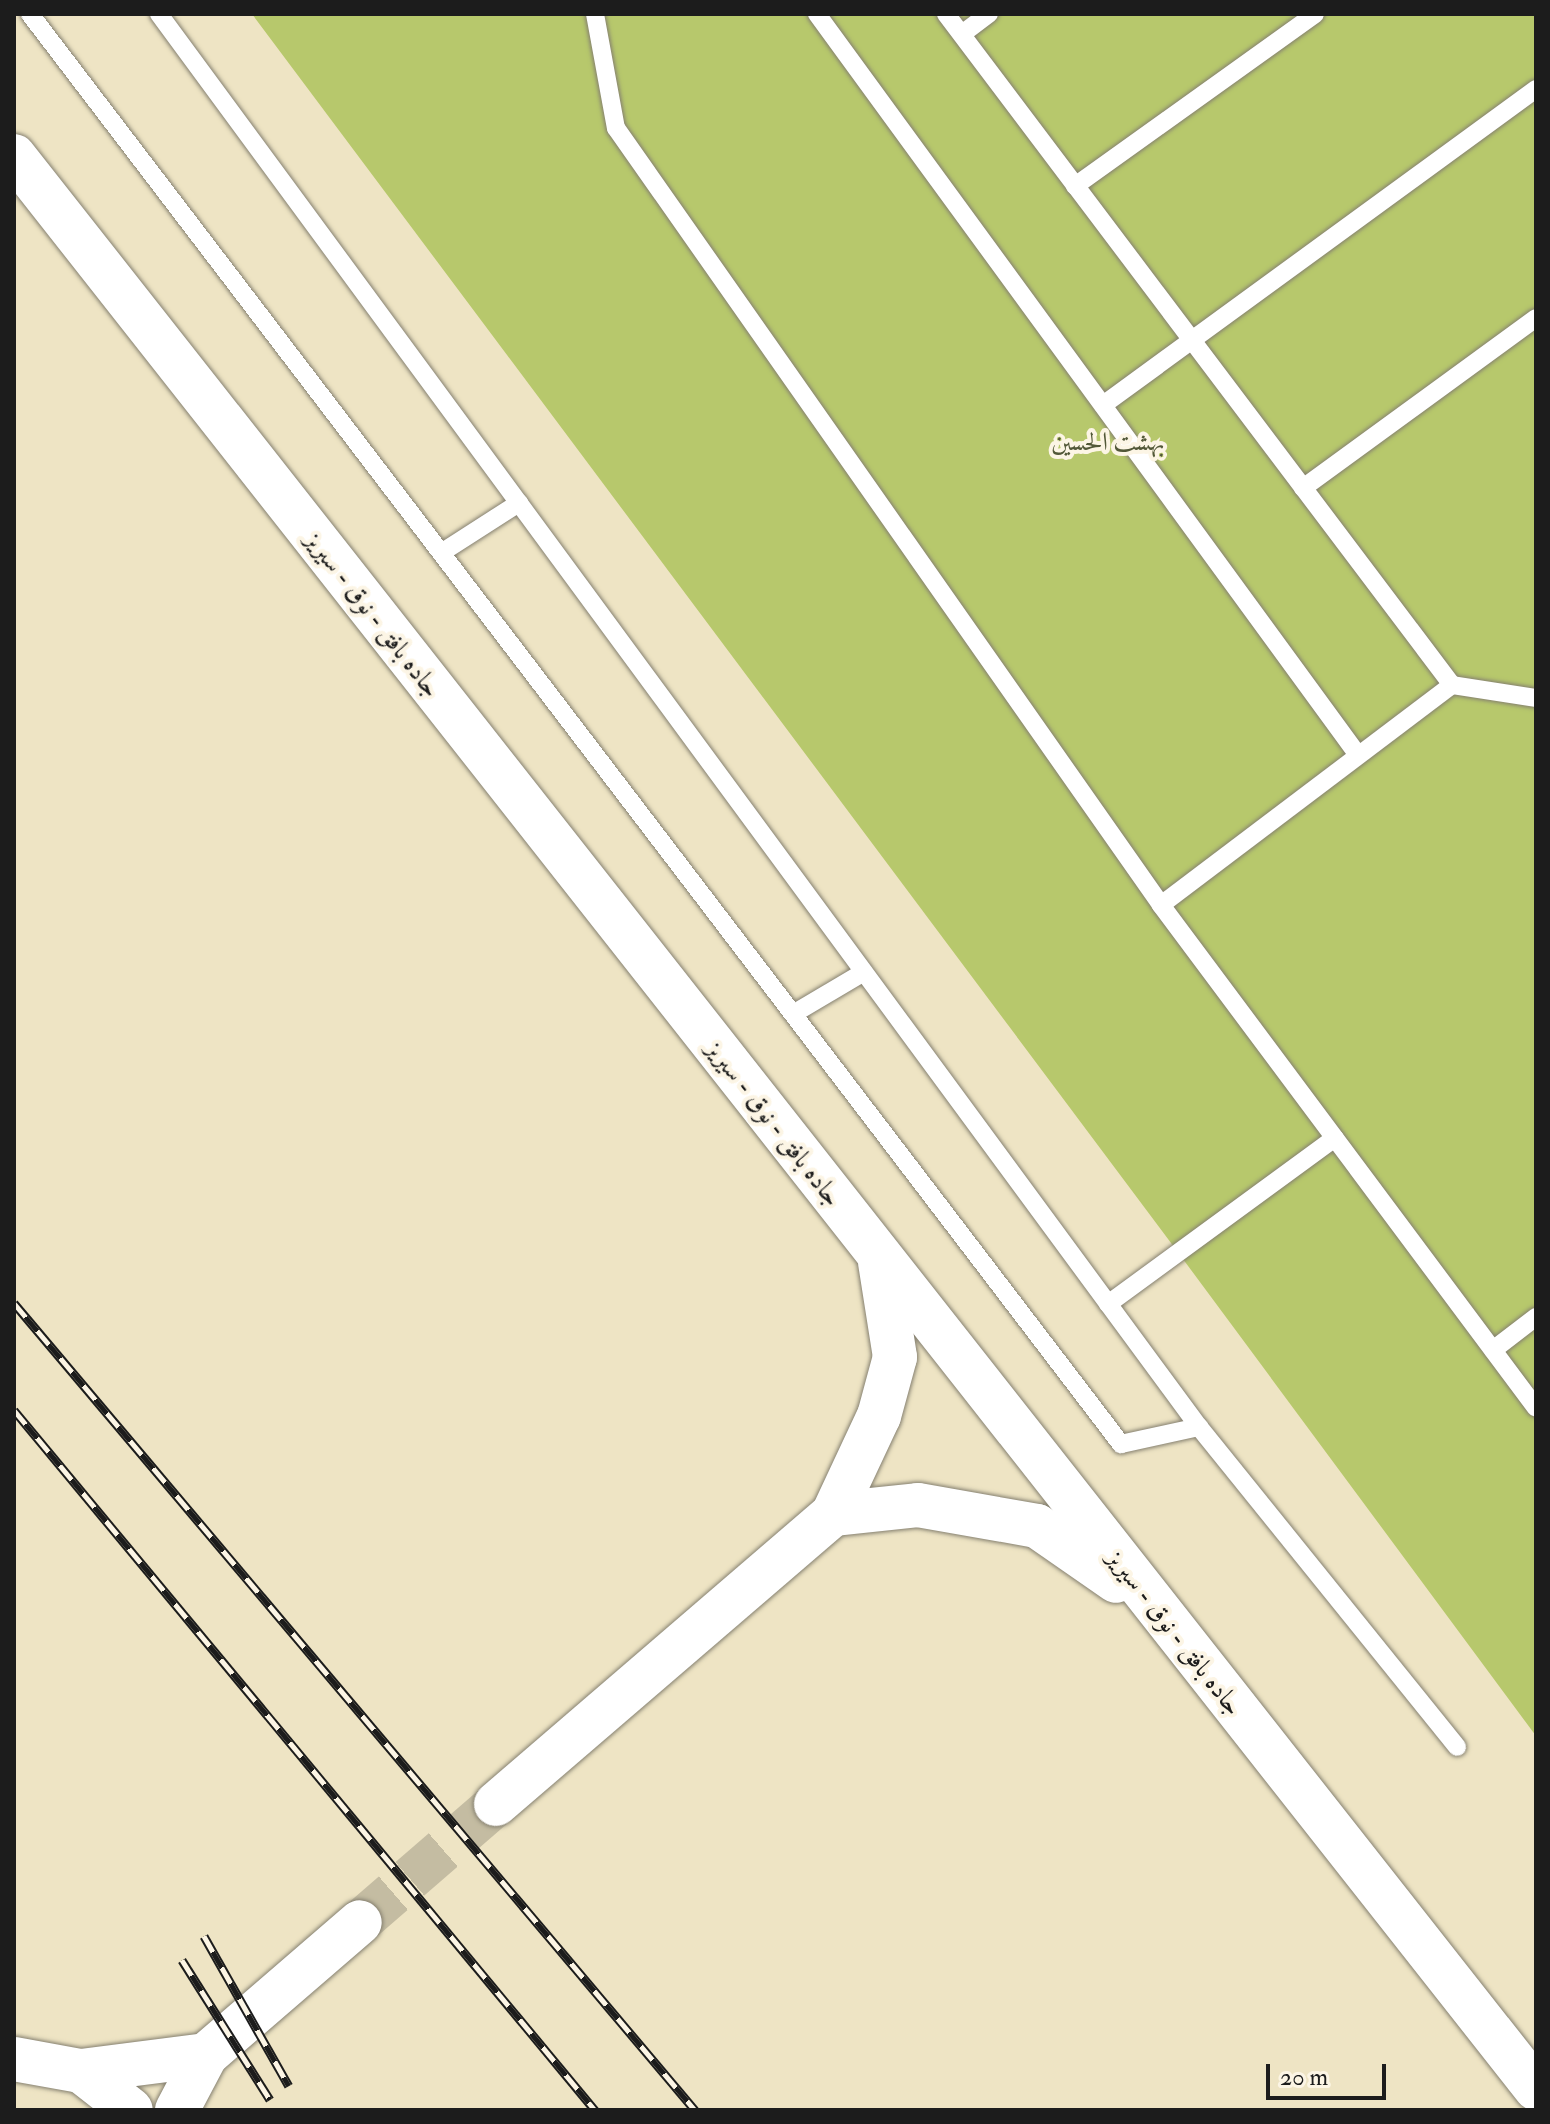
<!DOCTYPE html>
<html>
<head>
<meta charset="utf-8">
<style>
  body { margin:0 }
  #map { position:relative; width:1550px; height:2124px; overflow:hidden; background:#eee4c4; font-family:"IM FELL Double Pica",Amiri,serif }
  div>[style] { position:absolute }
  .green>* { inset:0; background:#b7c86c }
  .secondary-tunnel>* { height:44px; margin-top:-22px; transform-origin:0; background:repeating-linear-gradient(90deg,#c4bca2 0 44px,transparent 0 66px) }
  .roads { filter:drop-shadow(0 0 2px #858070) drop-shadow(0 0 2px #858070) }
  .lane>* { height:18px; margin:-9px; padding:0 9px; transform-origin:9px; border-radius:9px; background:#fff }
  .secondary>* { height:44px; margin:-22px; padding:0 22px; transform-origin:22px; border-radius:22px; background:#fff }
  .primary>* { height:44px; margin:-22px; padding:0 22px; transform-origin:22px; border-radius:22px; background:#fff }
  .rail>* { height:9px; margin-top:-4.5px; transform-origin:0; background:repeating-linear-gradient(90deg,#fcf5e5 0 18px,#1c1c1c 0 36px); box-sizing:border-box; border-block:2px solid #1c1c1c }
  span { translate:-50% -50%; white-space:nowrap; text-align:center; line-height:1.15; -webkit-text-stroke:8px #fcf5e5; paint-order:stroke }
  .park-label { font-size:26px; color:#525838 }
  .street-label { font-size:26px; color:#1c1c1c }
  .frame { position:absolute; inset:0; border:16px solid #1c1c1c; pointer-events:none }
  .scale { position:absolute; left:1266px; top:2064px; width:120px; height:36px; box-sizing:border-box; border:4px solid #1c1c1c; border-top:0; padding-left:10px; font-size:24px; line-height:28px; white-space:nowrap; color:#1c1c1c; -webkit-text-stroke:6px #fcf5e5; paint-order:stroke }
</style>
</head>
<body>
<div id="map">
  <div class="green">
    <div style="clip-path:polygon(252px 14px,1536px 14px,1536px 1736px,1177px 1251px)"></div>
  </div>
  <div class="secondary-tunnel">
    <div style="left:360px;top:1922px;width:180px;rotate:-40.9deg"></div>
  </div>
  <div class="roads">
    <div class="lane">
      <div style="left:30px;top:14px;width:1799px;rotate:52.66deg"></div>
      <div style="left:1121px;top:1444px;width:80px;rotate:-12.3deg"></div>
      <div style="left:1199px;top:1427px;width:411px;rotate:51.1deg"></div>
      <div style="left:159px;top:14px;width:1754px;rotate:53.65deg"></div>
      <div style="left:595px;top:14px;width:116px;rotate:79.6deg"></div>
      <div style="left:616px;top:128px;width:949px;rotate:54.95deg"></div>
      <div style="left:1161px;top:905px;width:627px;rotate:53.29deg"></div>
      <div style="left:817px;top:14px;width:917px;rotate:53.87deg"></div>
      <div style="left:946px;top:14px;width:840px;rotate:52.98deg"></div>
      <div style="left:1452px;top:685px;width:85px;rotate:8.8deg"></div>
      <div style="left:962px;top:34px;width:34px;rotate:-37deg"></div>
      <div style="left:1075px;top:186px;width:295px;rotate:-35.6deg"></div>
      <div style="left:1103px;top:405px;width:536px;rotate:-36.12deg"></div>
      <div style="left:1303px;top:488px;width:288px;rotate:-36.1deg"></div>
      <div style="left:441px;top:553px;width:93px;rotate:-32.7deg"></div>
      <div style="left:1161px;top:905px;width:365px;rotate:-37.1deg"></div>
      <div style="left:793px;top:1014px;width:82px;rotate:-30.6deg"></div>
      <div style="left:1108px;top:1304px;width:281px;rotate:-36.2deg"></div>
      <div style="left:1493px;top:1350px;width:54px;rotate:-37.5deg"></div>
    </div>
    <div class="secondary">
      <div style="left:496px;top:1804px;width:445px;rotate:-40.7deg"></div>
      <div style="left:14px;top:2059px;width:68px;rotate:10.2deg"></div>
      <div style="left:81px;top:2071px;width:63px;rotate:38deg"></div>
      <div style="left:81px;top:2071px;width:126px;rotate:-7.3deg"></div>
      <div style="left:177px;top:2110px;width:62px;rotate:-62.2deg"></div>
      <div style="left:206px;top:2055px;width:203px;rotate:-40.8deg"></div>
    </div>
    <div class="primary">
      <div style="left:14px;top:156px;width:2460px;rotate:51.78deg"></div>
      <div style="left:833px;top:1514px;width:85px;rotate:-6deg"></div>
      <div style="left:918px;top:1505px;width:121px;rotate:10deg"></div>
      <div style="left:1037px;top:1526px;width:96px;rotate:34.8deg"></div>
      <div style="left:833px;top:1514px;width:108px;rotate:-64.9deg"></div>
      <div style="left:879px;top:1416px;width:61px;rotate:-74.8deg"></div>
      <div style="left:895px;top:1357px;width:96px;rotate:-99deg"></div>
    </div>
  </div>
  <div class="rail">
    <div style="left:14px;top:1303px;width:1056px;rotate:49.84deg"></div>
    <div style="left:14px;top:1410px;width:910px;rotate:50.31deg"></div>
    <div style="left:204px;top:1936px;width:172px;rotate:60.5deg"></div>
    <div style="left:182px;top:1960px;width:165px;rotate:57.8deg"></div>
  </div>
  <div class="park-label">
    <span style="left:1108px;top:443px">بهشت الحسین</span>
  </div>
  <div class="street-label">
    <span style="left:372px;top:615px;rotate:52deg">جاده بافق - نوق - سیریز</span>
    <span style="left:773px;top:1124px;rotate:52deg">جاده بافق - نوق - سیریز</span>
    <span style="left:1174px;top:1633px;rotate:52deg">جاده بافق - نوق - سیریز</span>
  </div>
  <div class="frame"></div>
  <div class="scale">20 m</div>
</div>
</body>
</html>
